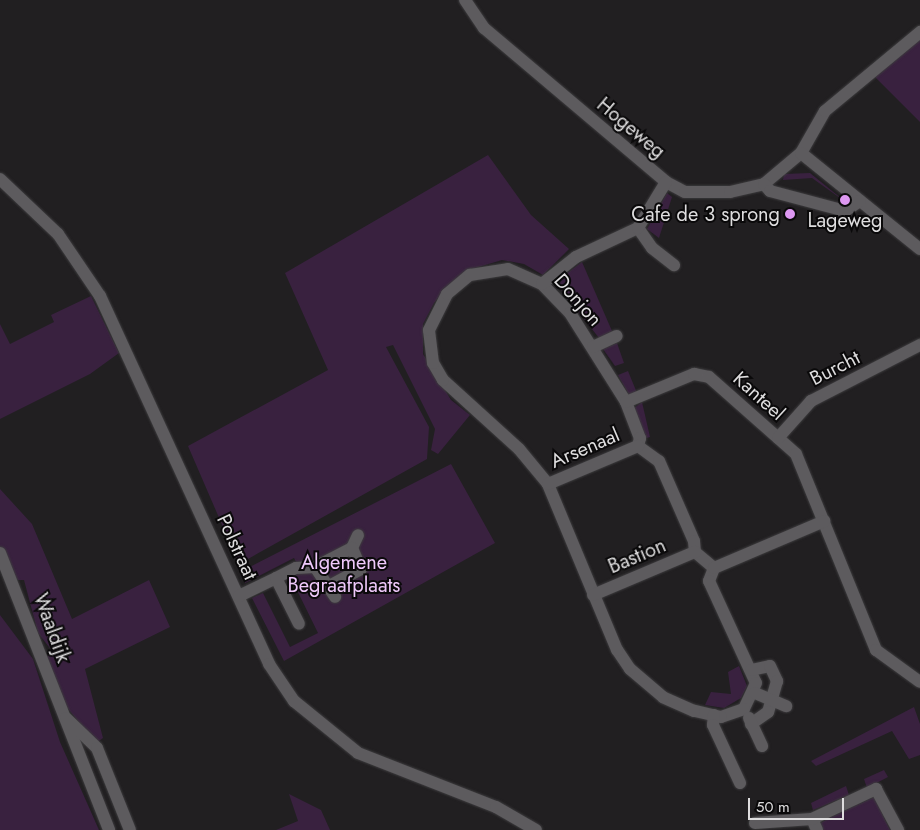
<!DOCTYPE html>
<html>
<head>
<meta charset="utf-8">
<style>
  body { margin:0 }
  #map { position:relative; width:920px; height:830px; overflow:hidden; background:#211f21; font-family:Jost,sans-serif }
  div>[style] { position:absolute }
  .green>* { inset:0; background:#39213f }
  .roads { filter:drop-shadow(0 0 1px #3d3c3e) drop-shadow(0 0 1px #3d3c3e) }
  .minor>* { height:12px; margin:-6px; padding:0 6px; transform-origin:6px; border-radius:6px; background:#5d5b5e }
  .dots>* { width:14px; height:14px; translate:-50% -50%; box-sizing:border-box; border:2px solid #0a090a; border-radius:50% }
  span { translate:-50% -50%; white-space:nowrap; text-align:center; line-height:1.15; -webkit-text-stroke:4px #0a090a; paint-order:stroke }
  .street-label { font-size:20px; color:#deddde }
  .poi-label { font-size:20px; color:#deddde }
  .right { translate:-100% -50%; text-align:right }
  .park-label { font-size:20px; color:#efc9fb }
  .scale { position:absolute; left:748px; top:798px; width:96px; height:22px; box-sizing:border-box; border:2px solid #deddde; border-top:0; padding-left:6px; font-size:15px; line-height:18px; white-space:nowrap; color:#deddde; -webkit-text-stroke:4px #0a090a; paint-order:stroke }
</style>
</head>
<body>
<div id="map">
  <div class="green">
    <div style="clip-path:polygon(920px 37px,920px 122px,874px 76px)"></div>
    <div style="clip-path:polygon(488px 155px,531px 215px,569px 249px,543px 275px,524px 264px,502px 260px,475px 268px,447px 287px,434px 303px,423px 324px,423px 354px,451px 400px,470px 415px,438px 454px,431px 450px,435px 429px,393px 345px,386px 347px,429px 427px,427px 459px,239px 564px,188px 446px,328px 370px,285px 273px)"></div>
    <div style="clip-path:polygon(810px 173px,847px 203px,812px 178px,783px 180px,784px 174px)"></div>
    <div style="clip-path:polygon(667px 193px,672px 197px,659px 238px,647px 229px)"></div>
    <div style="clip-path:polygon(582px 262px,612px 331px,599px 338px,559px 287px,562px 277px)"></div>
    <div style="clip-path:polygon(91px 296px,119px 353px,90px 374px,0 419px,0 324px,10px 344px,54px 322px,51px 315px)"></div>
    <div style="clip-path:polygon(617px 343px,624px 363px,615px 366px,603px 349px)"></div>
    <div style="clip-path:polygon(628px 371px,637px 393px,629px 395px,618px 375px)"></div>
    <div style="clip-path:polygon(642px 402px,650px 437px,643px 439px,633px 409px)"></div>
    <div style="clip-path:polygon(451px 464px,495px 543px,284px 661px,252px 598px,263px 593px,290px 647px,318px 633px,291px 578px,301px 572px,294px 558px,245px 583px,240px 572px)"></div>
    <div style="clip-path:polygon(0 489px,32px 524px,72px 619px,149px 580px,170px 627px,85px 669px,103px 738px,96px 743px,65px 705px,46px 657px,53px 652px,38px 633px,24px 580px,17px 580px,0 547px)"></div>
    <div style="clip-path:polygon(0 615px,33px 659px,60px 742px,99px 830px,0 830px)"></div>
    <div style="clip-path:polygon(739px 666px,747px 686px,741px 698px,724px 708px,705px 705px,711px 692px,731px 694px,728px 672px)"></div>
    <div style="clip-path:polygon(914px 707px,920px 724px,920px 755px,909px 759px,892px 731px,816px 766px,811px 761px)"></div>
    <div style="clip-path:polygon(884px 770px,888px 777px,867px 788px,864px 779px)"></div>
    <div style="clip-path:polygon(846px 786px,849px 795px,813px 810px,811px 803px)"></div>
    <div style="clip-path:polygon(289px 794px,321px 810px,330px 830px,276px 830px,298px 821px)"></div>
    <div style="clip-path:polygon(874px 797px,890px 830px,823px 830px,819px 824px,829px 818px)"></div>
  </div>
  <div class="roads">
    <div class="minor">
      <div style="left:465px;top:0;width:34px;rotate:56deg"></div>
      <div style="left:484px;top:28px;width:238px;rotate:40.2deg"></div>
      <div style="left:666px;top:182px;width:21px;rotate:28deg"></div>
      <div style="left:685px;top:192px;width:45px"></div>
      <div style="left:730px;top:192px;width:35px;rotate:-13deg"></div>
      <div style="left:764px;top:184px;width:48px;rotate:-40deg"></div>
      <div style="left:801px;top:153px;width:48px;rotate:-60.3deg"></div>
      <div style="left:825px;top:111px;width:124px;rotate:-39.7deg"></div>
      <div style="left:801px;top:153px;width:153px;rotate:38.9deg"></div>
      <div style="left:0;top:179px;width:80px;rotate:43.5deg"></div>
      <div style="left:58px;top:234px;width:75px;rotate:55.9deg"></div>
      <div style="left:100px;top:296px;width:405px;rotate:65.3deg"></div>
      <div style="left:269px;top:664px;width:45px;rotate:56deg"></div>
      <div style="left:294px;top:701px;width:82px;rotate:39.1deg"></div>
      <div style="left:358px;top:753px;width:148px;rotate:21.4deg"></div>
      <div style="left:496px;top:807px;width:46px;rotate:29.9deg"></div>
      <div style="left:764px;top:184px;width:9px;rotate:49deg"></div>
      <div style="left:770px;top:191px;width:78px;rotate:14.9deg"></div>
      <div style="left:845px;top:211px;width:18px;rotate:-34deg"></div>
      <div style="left:638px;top:228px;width:24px;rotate:55deg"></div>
      <div style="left:652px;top:248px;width:28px;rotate:38deg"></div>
      <div style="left:508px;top:269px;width:37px;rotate:24deg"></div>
      <div style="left:542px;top:284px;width:40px;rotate:46deg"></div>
      <div style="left:570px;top:313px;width:105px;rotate:57.8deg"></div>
      <div style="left:626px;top:402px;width:39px;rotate:69deg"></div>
      <div style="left:640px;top:438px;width:8px;rotate:104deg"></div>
      <div style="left:638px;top:446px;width:26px;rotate:36deg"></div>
      <div style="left:659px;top:461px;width:87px;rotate:66.4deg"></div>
      <div style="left:694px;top:541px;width:11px;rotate:85deg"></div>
      <div style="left:695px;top:552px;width:25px;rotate:40deg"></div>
      <div style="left:714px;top:568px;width:14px;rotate:111deg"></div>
      <div style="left:709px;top:581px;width:112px;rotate:65.3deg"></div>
      <div style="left:756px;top:683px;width:29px;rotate:115deg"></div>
      <div style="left:744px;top:709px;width:24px;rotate:161deg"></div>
      <div style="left:721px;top:717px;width:28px;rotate:-167deg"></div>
      <div style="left:694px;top:711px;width:34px;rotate:-156deg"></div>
      <div style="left:663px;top:697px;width:43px;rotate:-139.7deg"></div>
      <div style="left:630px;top:669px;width:23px;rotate:-124deg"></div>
      <div style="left:617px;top:650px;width:180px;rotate:-112.6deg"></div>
      <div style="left:548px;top:484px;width:45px;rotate:-129.6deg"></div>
      <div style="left:519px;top:449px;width:103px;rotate:-137.8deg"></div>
      <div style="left:443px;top:380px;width:20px;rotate:-120deg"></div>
      <div style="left:433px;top:363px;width:33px;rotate:-97deg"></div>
      <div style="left:429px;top:330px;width:40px;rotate:-63.4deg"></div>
      <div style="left:447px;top:294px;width:30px;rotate:-40deg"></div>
      <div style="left:470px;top:275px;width:38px;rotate:-9deg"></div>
      <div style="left:542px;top:284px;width:43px;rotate:-38.5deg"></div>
      <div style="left:576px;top:257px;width:68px;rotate:-25.1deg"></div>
      <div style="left:638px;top:228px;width:54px;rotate:-58.7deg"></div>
      <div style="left:593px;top:347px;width:26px;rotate:-25deg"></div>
      <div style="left:626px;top:402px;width:74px;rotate:-22.4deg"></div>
      <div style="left:694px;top:374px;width:15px;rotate:11deg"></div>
      <div style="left:709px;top:377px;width:116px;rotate:41.5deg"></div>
      <div style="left:796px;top:454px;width:212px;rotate:67.8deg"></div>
      <div style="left:876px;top:650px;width:54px;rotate:36deg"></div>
      <div style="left:778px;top:438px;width:50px;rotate:-48.3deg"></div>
      <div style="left:811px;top:401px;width:123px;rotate:-27.2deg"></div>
      <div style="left:548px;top:484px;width:98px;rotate:-22.9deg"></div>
      <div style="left:0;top:553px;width:298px;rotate:68.5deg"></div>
      <div style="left:315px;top:567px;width:42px;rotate:-27.2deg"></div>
      <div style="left:352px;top:548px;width:14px;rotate:-65deg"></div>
      <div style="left:714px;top:568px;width:120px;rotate:-23.1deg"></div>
      <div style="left:276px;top:578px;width:22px;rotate:-27deg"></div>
      <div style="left:296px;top:568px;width:19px;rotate:-3deg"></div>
      <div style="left:315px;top:567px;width:36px;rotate:56deg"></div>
      <div style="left:329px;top:586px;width:36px;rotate:-28deg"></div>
      <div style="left:361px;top:569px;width:23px;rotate:-113deg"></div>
      <div style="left:593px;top:595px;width:111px;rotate:-22.9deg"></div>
      <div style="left:239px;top:596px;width:41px;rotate:-25.9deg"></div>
      <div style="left:276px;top:578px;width:51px;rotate:63.4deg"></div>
      <div style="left:751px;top:670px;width:19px;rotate:-12deg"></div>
      <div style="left:770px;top:666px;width:17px;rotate:65deg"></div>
      <div style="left:777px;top:681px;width:32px;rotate:106deg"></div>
      <div style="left:768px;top:712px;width:21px;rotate:145deg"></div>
      <div style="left:755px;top:693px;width:34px;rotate:23deg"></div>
      <div style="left:714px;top:715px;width:10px;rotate:96deg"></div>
      <div style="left:713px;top:725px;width:64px;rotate:65deg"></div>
      <div style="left:66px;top:718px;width:43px;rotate:44.1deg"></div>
      <div style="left:97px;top:748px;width:88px;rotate:68.1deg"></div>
      <div style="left:749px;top:718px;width:31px;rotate:65deg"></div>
      <div style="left:755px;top:823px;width:57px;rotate:-4deg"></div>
      <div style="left:817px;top:830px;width:12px;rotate:-114deg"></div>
      <div style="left:812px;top:819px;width:71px;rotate:-25.1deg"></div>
      <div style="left:876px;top:789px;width:47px;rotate:61.8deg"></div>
    </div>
  </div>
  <div class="dots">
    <div style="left:845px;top:200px;background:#de98f2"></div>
    <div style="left:790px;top:214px;background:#de98f2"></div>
  </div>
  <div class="street-label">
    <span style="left:631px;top:128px;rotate:40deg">Hogeweg</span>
    <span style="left:578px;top:300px;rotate:49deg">Donjon</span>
    <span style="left:835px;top:368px;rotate:-27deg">Burcht</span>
    <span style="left:759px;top:396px;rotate:42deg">Kanteel</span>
    <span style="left:585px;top:448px;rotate:-23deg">Arsenaal</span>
    <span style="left:237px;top:547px;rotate:65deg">Polstraat</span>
    <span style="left:637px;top:556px;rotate:-23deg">Bastion</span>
    <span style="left:52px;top:628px;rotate:70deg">Waaldijk</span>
  </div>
  <div class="poi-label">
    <span class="right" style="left:780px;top:214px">Cafe de 3 sprong</span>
    <span style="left:845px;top:220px">Lageweg</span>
  </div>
  <div class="park-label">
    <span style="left:344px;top:574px">Algemene<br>Begraafplaats</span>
  </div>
  <div class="scale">50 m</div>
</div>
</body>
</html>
